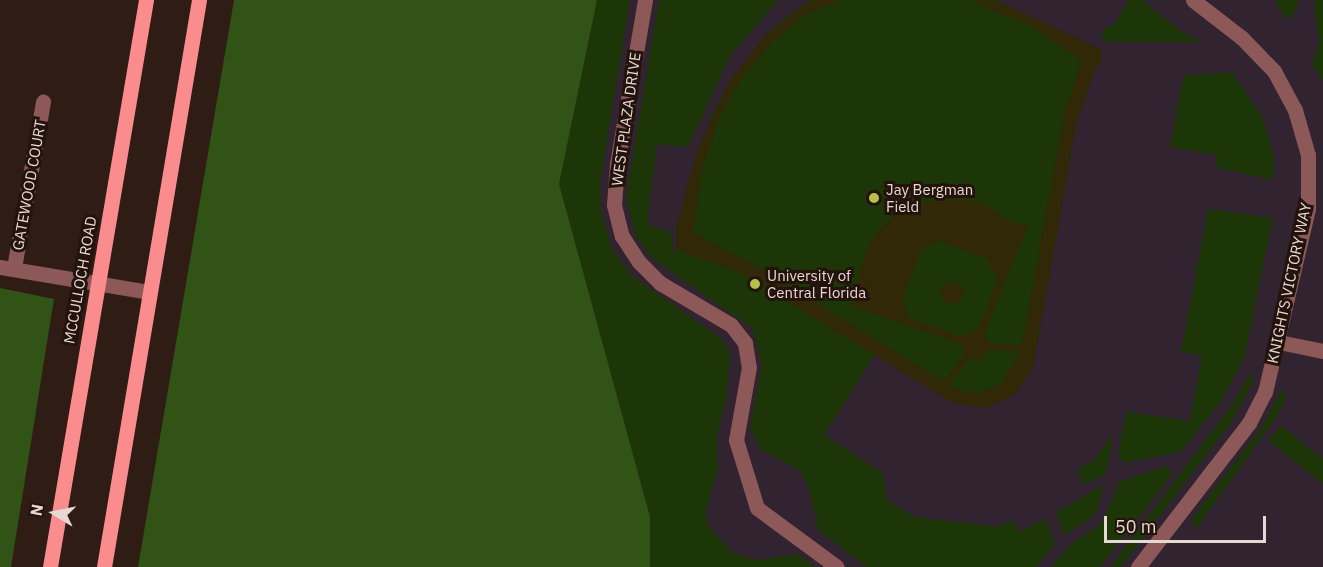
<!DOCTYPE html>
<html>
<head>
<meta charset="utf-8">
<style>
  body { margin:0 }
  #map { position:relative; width:1323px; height:567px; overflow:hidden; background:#2e1c15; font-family:"IBM Plex Sans",sans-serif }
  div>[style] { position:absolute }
  .education>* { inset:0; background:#31232f }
  .green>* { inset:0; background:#1c3607 }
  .forest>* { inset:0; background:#315316 }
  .sand>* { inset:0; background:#302806 }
  .round { border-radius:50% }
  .minor>* { height:15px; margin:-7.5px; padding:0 7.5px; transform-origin:7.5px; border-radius:7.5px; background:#8d5858 }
  .major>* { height:15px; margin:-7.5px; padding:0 7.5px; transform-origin:7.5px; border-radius:7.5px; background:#fa8c8e }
  .dots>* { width:16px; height:16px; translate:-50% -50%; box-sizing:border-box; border:3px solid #24130c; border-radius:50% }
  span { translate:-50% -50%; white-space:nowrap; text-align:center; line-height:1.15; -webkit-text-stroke:6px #24130c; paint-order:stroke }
  .street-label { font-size:15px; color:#e6d9d4 }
  .poi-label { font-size:15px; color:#e6d9d4 }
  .left { translate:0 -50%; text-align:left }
  .north { position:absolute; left:24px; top:483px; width:60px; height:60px; -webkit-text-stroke:4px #24130c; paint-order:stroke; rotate:280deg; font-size:16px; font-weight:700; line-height:24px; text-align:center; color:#e6d9d4 }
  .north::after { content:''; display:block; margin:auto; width:21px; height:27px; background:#e6d9d4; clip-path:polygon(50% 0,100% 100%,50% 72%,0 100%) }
  .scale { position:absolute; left:1104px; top:516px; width:162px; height:27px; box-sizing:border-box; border:3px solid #e6d9d4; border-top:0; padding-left:8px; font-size:18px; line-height:21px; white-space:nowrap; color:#e6d9d4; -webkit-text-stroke:4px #24130c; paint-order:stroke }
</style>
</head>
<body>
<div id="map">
  <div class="education">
    <div style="clip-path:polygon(234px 0,1323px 0,1323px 567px,139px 567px)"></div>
  </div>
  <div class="green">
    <div style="clip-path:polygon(597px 0,630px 0,600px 183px,601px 212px,612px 248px,631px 275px,722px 339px,730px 353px,726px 400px,716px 440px,718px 468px,706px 511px,708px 526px,732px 552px,744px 557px,760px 560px,798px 554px,815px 567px,650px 567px,650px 517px,559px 184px)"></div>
    <div style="clip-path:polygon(659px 0,778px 0,730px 56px,688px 147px,657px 144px,647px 224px,672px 233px,673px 260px,686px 190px,715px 108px,758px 44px,785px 18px,811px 0,996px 0,1102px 50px,1100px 66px,1095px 67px,1076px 125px,1033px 368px,1015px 394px,985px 408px,953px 403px,875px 355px,824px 435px,883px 473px,887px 500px,915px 517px,998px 527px,1013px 520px,1018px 532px,1047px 519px,1055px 544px,1036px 567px,867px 567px,818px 530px,808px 485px,799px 470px,760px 449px,750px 428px,762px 364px,752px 328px,651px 258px,635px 235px,626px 196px)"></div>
    <div style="clip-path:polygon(1129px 0,1142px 0,1185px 34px,1204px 42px,1108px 42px,1101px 36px,1107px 25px,1113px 27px)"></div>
    <div style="clip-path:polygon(1274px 0,1299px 0,1292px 19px,1285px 16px)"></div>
    <div style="clip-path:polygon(1316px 0,1323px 0,1323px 81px,1312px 64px,1319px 41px,1314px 7px)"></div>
    <div style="clip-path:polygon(1232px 72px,1263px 118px,1274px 156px,1273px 180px,1215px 167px,1217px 155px,1170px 147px,1183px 76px)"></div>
    <div style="clip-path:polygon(1208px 209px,1273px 218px,1244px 359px,1220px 403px,1180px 452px,1124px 463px,1118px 456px,1126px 412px,1190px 421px,1202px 356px,1181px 352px)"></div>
    <div style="clip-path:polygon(1249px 376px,1255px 379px,1231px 422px,1121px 567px,1110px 567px,1232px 405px)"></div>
    <div style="clip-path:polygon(1281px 392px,1287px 395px,1282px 409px,1195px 530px,1192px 522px,1196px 513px,1262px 427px)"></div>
    <div style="clip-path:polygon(1280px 425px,1323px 459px,1323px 484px,1269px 441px)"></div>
    <div style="clip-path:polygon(1113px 433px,1106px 475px,1083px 484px,1077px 471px,1089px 462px,1092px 464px)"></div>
    <div style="clip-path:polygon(1165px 466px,1172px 471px,1169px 479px,1100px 567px,1051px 567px,1073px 543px,1102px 523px,1119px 482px)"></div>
    <div style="clip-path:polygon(1104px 485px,1096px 514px,1065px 535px,1056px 512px)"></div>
  </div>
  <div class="forest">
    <div style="clip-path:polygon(234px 0,597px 0,559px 184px,650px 517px,650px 567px,138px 567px)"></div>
    <div style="clip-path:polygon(0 288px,54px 299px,11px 567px,0 567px)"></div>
  </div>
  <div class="sand">
    <div style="clip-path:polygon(evenodd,811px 0,840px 0,808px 13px,771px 43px,740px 81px,719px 118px,702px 171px,693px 233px,760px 268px,943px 381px,964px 356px,961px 344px,851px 306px,853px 299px,858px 299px,858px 276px,865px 254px,876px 234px,897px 213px,937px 198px,978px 201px,1019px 226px,1021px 223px,1028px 225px,984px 334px,991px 344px,1022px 345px,1065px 110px,1080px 66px,1079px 59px,1029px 25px,969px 0,1000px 2px,1102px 50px,1100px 66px,1095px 67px,1076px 125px,1033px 368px,1015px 394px,985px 408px,953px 403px,741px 273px,676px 249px,676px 228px,697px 151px,729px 82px,765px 36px,811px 0,939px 241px,987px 259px,993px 273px,999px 275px,979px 328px,960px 337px,907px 317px,903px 298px,922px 248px,939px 241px,811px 0,990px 350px,1021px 351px,1003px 382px,979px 393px,961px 391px,949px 384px,968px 360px,981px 360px,990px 350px)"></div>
    <div class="round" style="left:941px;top:282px;width:22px;height:22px"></div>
  </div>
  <div class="minor">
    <div style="left:645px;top:0;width:166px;rotate:99.7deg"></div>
    <div style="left:617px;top:164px;width:41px;rotate:94.2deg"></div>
    <div style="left:614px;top:205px;width:32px;rotate:76deg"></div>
    <div style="left:622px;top:236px;width:31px;rotate:57deg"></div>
    <div style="left:639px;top:262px;width:30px;rotate:45deg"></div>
    <div style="left:660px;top:283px;width:82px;rotate:30.6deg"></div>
    <div style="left:731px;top:325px;width:23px;rotate:52deg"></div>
    <div style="left:745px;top:343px;width:24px;rotate:81deg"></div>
    <div style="left:749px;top:367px;width:74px;rotate:100.1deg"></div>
    <div style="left:736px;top:440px;width:71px;rotate:72.8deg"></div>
    <div style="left:757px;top:508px;width:99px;rotate:36.4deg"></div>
    <div style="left:0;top:267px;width:152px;rotate:9.5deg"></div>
    <div style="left:14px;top:268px;width:169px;rotate:-80.1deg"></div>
    <div style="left:1279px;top:342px;width:45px;rotate:11.6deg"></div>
    <div style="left:1138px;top:567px;width:182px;rotate:-52.4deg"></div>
    <div style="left:1249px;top:423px;width:35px;rotate:-63deg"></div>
    <div style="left:1265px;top:392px;width:188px;rotate:-76.8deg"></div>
    <div style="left:1308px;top:209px;width:54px;rotate:-90deg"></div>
    <div style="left:1308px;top:155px;width:47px;rotate:-106.1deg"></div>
    <div style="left:1295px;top:110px;width:44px;rotate:-118.3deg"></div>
    <div style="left:1274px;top:71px;width:46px;rotate:-134.1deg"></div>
    <div style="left:1242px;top:38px;width:62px;rotate:-142.2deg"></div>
  </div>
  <div class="major">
    <div style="left:50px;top:567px;width:575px;rotate:-80.39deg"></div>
    <div style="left:104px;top:567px;width:575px;rotate:-80.49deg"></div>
  </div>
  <div class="dots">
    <div style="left:874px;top:198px;background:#b4c24a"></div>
    <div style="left:755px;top:284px;background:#b4c24a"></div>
  </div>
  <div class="street-label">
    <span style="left:626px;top:119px;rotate:-82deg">WEST PLAZA DRIVE</span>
    <span style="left:29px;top:185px;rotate:-80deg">GATEWOOD COURT</span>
    <span style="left:80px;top:280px;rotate:-80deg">MCCULLOCH ROAD</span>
    <span style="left:1289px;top:283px;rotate:-78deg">KNIGHTS VICTORY WAY</span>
  </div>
  <div class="poi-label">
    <span class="left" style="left:886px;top:198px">Jay Bergman<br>Field</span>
    <span class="left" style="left:767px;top:284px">University of<br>Central Florida</span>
  </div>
  <div class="north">N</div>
  <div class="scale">50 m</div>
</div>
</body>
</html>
